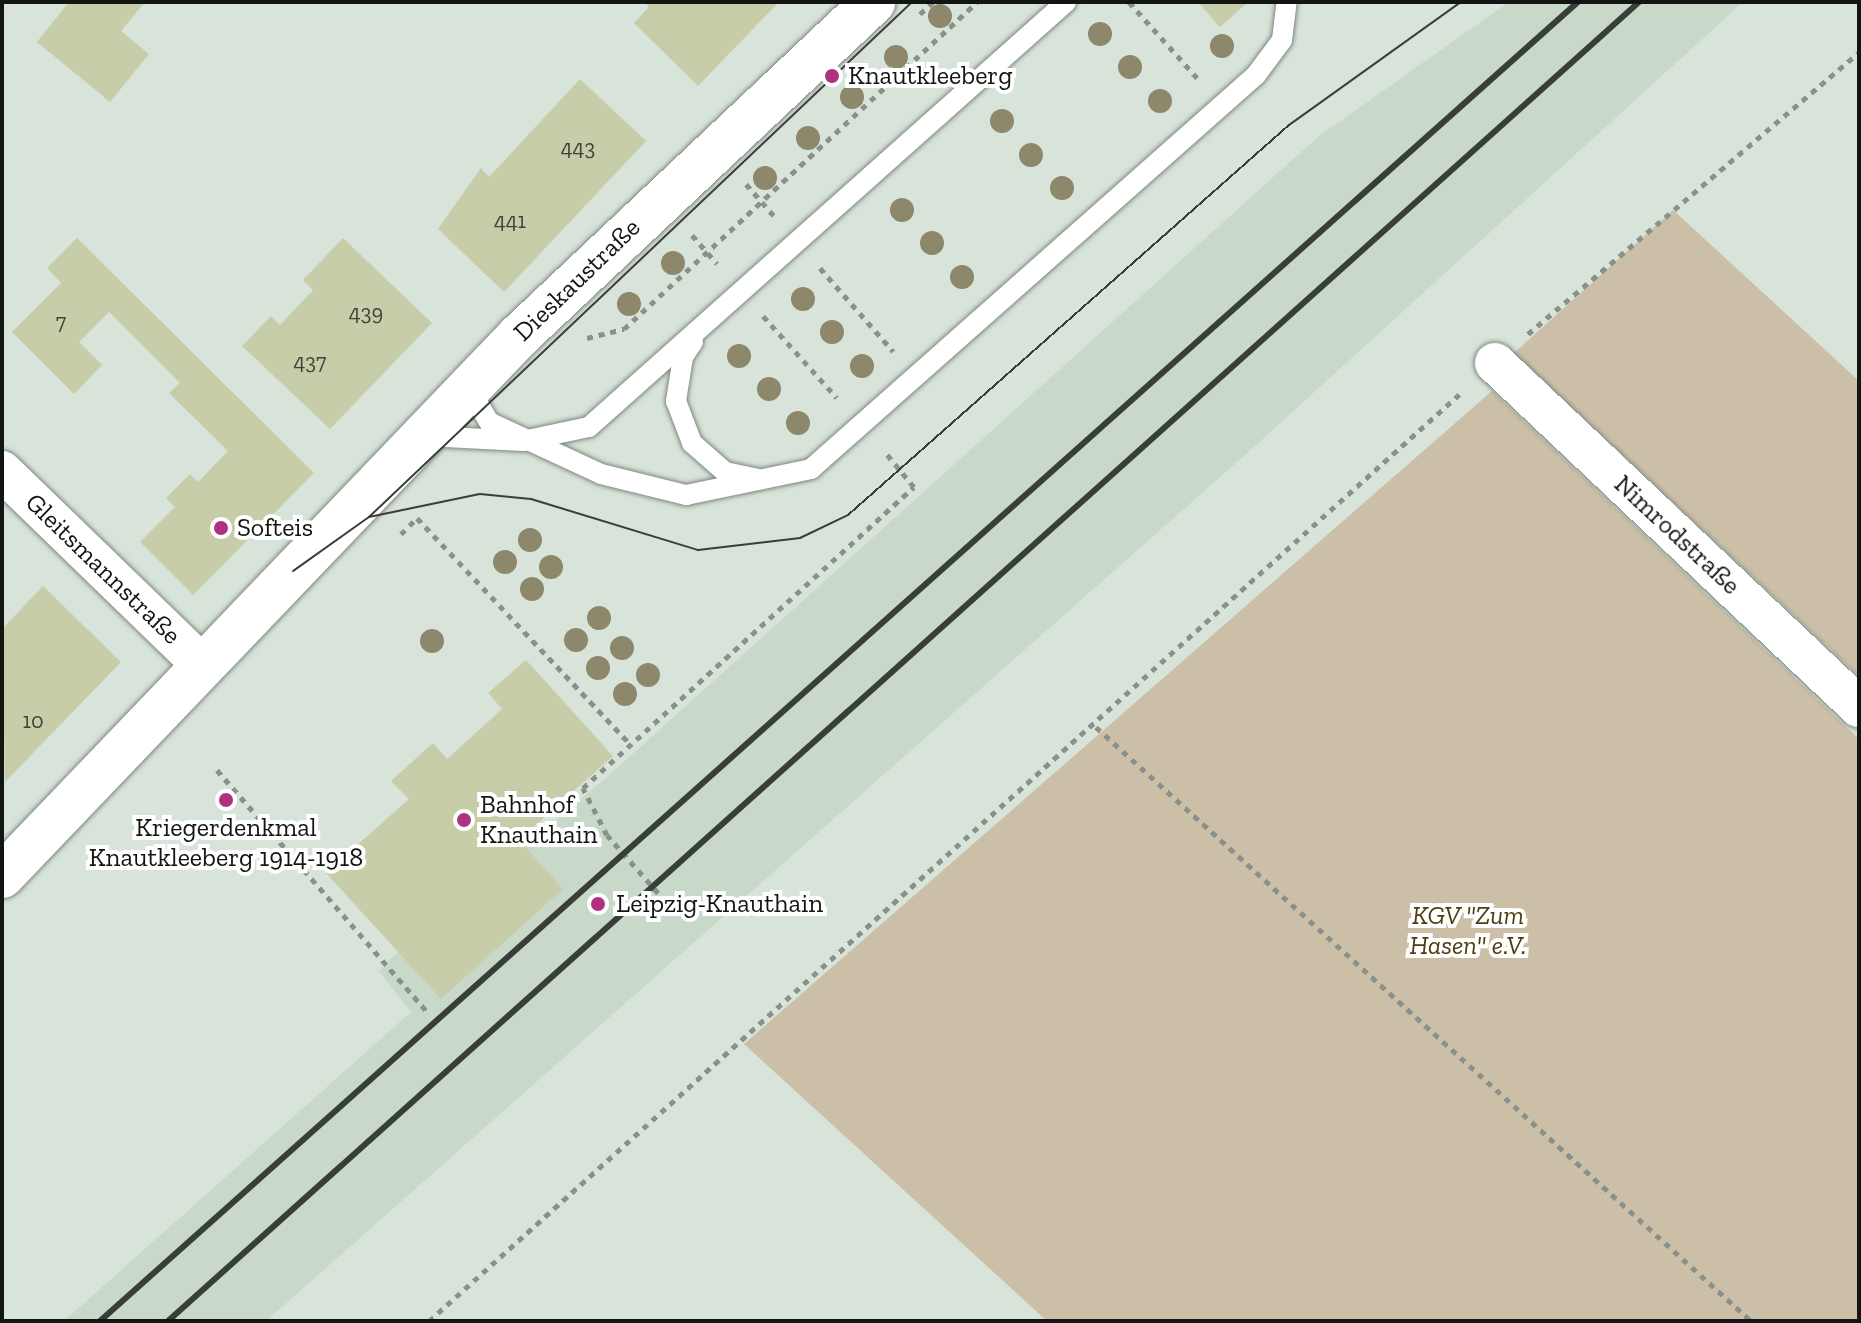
<!DOCTYPE html>
<html>
<head>
<meta charset="utf-8">
<style>
  body { margin:0 }
  #map { position:relative; width:1861px; height:1323px; overflow:hidden; background:#d8e3d9; font-family:"Zilla Slab",serif }
  div>[style] { position:absolute }
  .built>* { inset:0; background:#c9d9c9 }
  .green>* { inset:0; background:#ccbfa8 }
  .building>* { inset:0; background:#c7cda9 }
  .path>* { height:5px; margin-top:-2.5px; transform-origin:0; background:repeating-linear-gradient(90deg,#8a918a 0 6px,transparent 0 12px) }
  .roads { filter:drop-shadow(0 0 2px #7f887f) drop-shadow(0 0 2px #7f887f) }
  .lane>* { height:20px; margin:-10px; padding:0 10px; transform-origin:10px; border-radius:10px; background:#fff }
  .street>* { height:40px; margin:-20px; padding:0 20px; transform-origin:20px; border-radius:20px; background:#fff }
  .secondary>* { height:44px; margin:-22px; padding:0 22px; transform-origin:22px; border-radius:22px; background:#fff }
  .tram>* { height:2px; margin:-1px; padding:0 1px; transform-origin:1px; border-radius:1px; background:#393e39 }
  .rail>* { height:6px; margin:-3px; padding:0 3px; transform-origin:3px; border-radius:3px; background:#393e39 }
  .trees>* { width:24px; height:24px; margin:-12px; border-radius:50%; background:#8d876c }
  .dots>* { width:22px; height:22px; translate:-50% -50%; box-sizing:border-box; border:4px solid #fff; border-radius:50% }
  span { translate:-50% -50%; white-space:nowrap; text-align:center; line-height:1.15; -webkit-text-stroke:8px #fff; paint-order:stroke }
  .number-label { font-size:22px; color:#3f4338 }
  .number-label span { -webkit-text-stroke-width:0 }
  .poi-label { font-size:26px; color:#121512 }
  .left { translate:0 -50%; text-align:left }
  .street-label { font-size:26px; color:#121512 }
  .park-label { font-size:26px; color:#503c13; font-style:italic }
  .frame { position:absolute; inset:0; border:4px solid #121512; pointer-events:none }
</style>
</head>
<body>
<div id="map">
  <div class="built">
    <div style="clip-path:polygon(1509px 2px,1743px 2px,1245px 455px,266px 1321px,64px 1321px,411px 1012px,379px 971px,398px 952px,607px 777px,1319px 136px)"></div>
  </div>
  <div class="green">
    <div style="clip-path:polygon(1673px 210px,1859px 381px,1859px 676px,1514px 353px)"></div>
    <div style="clip-path:polygon(1492px 391px,1859px 739px,1859px 1321px,1047px 1321px,744px 1044px)"></div>
  </div>
  <div class="building">
    <div style="clip-path:polygon(69px 2px,145px 2px,121px 31px,149px 54px,110px 102px,37px 42px)"></div>
    <div style="clip-path:polygon(644px 2px,779px 2px,698px 86px,634px 23px,649px 7px)"></div>
    <div style="clip-path:polygon(1198px 2px,1244px 2px,1246px 4px,1220px 27px)"></div>
    <div style="clip-path:polygon(580px 79px,646px 141px,504px 292px,438px 229px,481px 168px,489px 177px)"></div>
    <div style="clip-path:polygon(77px 238px,314px 473px,193px 595px,140px 542px,175px 507px,166px 498px,190px 474px,198px 482px,228px 451px,169px 393px,180px 383px,109px 312px,79px 342px,102px 365px,74px 394px,12px 332px,61px 283px,47px 268px)"></div>
    <div style="clip-path:polygon(343px 238px,432px 323px,330px 429px,242px 346px,271px 316px,280px 325px,313px 290px,303px 280px)"></div>
    <div style="clip-path:polygon(43px 586px,121px 662px,5px 782px,2px 629px)"></div>
    <div style="clip-path:polygon(526px 660px,613px 756px,519px 840px,563px 889px,441px 999px,326px 873px,409px 799px,391px 781px,433px 743px,447px 759px,502px 709px,488px 693px)"></div>
  </div>
  <div class="path">
    <div style="left:1129px;top:2px;width:103px;rotate:48.1deg"></div>
    <div style="left:920px;top:14px;width:18px;rotate:-43deg"></div>
    <div style="left:746px;top:184px;width:43px;rotate:48.8deg"></div>
    <div style="left:692px;top:235px;width:38px;rotate:49deg"></div>
    <div style="left:820px;top:268px;width:111px;rotate:48.7deg"></div>
    <div style="left:763px;top:316px;width:110px;rotate:47.9deg"></div>
    <div style="left:1528px;top:334px;width:435px;rotate:-40.4deg"></div>
    <div style="left:587px;top:338px;width:38px;rotate:-14deg"></div>
    <div style="left:624px;top:329px;width:481px;rotate:-42.8deg"></div>
    <div style="left:401px;top:534px;width:23px;rotate:-45deg"></div>
    <div style="left:417px;top:518px;width:312px;rotate:46.7deg"></div>
    <div style="left:1096px;top:727px;width:884px;rotate:42.2deg"></div>
    <div style="left:217px;top:770px;width:323px;rotate:49deg"></div>
    <div style="left:674px;top:911px;width:101px;rotate:-131.4deg"></div>
    <div style="left:607px;top:835px;width:53px;rotate:-117.1deg"></div>
    <div style="left:583px;top:788px;width:447px;rotate:-42.3deg"></div>
    <div style="left:914px;top:487px;width:45px;rotate:-129.6deg"></div>
    <div style="left:429px;top:1321px;width:1391px;rotate:-41.97deg"></div>
  </div>
  <div class="roads">
    <div class="lane">
      <div style="left:693px;top:342px;width:18px;rotate:124deg"></div>
      <div style="left:683px;top:357px;width:45px;rotate:99deg"></div>
      <div style="left:676px;top:401px;width:45px;rotate:69.1deg"></div>
      <div style="left:692px;top:443px;width:44px;rotate:41.3deg"></div>
      <div style="left:725px;top:472px;width:33px;rotate:12deg"></div>
      <div style="left:482px;top:384px;width:19px;rotate:106deg"></div>
      <div style="left:477px;top:402px;width:23px;rotate:59deg"></div>
      <div style="left:489px;top:422px;width:123px;rotate:24.9deg"></div>
      <div style="left:601px;top:474px;width:88px;rotate:13.9deg"></div>
      <div style="left:686px;top:495px;width:128px;rotate:-11.7deg"></div>
      <div style="left:811px;top:469px;width:594px;rotate:-41.52deg"></div>
      <div style="left:1256px;top:75px;width:44px;rotate:-53.4deg"></div>
      <div style="left:1282px;top:40px;width:38px;rotate:-83deg"></div>
      <div style="left:426px;top:436px;width:97px;rotate:3deg"></div>
      <div style="left:523px;top:441px;width:67px;rotate:-12deg"></div>
      <div style="left:589px;top:427px;width:639px;rotate:-41.7deg"></div>
    </div>
    <div class="street">
      <div style="left:1495px;top:363px;width:501px;rotate:43.38deg"></div>
      <div style="left:2px;top:471px;width:281px;rotate:44.1deg"></div>
    </div>
    <div class="secondary">
      <div style="left:2px;top:876px;width:748px;rotate:-46.25deg"></div>
      <div style="left:519px;top:336px;width:487px;rotate:-43.3deg"></div>
    </div>
  </div>
  <div class="tram">
    <div style="left:369px;top:517px;width:113px;rotate:-11.7deg"></div>
    <div style="left:480px;top:494px;width:51px;rotate:5.6deg"></div>
    <div style="left:531px;top:499px;width:175px;rotate:17deg"></div>
    <div style="left:698px;top:550px;width:103px;rotate:-6.7deg"></div>
    <div style="left:800px;top:538px;width:53px;rotate:-25.6deg"></div>
    <div style="left:848px;top:515px;width:589px;rotate:-41.49deg"></div>
    <div style="left:1289px;top:125px;width:211px;rotate:-35.6deg"></div>
    <div style="left:293px;top:571px;width:93px;rotate:-35.4deg"></div>
    <div style="left:369px;top:517px;width:748px;rotate:-43.48deg"></div>
  </div>
  <div class="rail">
    <div style="left:100px;top:1321px;width:1981px;rotate:-41.75deg"></div>
    <div style="left:168px;top:1321px;width:1976px;rotate:-41.88deg"></div>
  </div>
  <div class="trees">
    <div style="left:940px;top:16px"></div>
    <div style="left:1100px;top:34px"></div>
    <div style="left:1222px;top:46px"></div>
    <div style="left:896px;top:57px"></div>
    <div style="left:1130px;top:67px"></div>
    <div style="left:852px;top:97px"></div>
    <div style="left:1160px;top:101px"></div>
    <div style="left:1002px;top:121px"></div>
    <div style="left:808px;top:138px"></div>
    <div style="left:1031px;top:155px"></div>
    <div style="left:765px;top:178px"></div>
    <div style="left:1062px;top:188px"></div>
    <div style="left:902px;top:210px"></div>
    <div style="left:932px;top:243px"></div>
    <div style="left:673px;top:263px"></div>
    <div style="left:962px;top:277px"></div>
    <div style="left:803px;top:299px"></div>
    <div style="left:629px;top:304px"></div>
    <div style="left:832px;top:332px"></div>
    <div style="left:739px;top:356px"></div>
    <div style="left:862px;top:366px"></div>
    <div style="left:769px;top:389px"></div>
    <div style="left:798px;top:423px"></div>
    <div style="left:530px;top:540px"></div>
    <div style="left:505px;top:562px"></div>
    <div style="left:551px;top:567px"></div>
    <div style="left:532px;top:589px"></div>
    <div style="left:599px;top:618px"></div>
    <div style="left:576px;top:640px"></div>
    <div style="left:432px;top:641px"></div>
    <div style="left:622px;top:648px"></div>
    <div style="left:598px;top:668px"></div>
    <div style="left:648px;top:675px"></div>
    <div style="left:625px;top:694px"></div>
  </div>
  <div class="dots">
    <div style="left:832px;top:76px;background:#b0317f"></div>
    <div style="left:221px;top:528px;background:#b0317f"></div>
    <div style="left:226px;top:800px;background:#b0317f"></div>
    <div style="left:464px;top:820px;background:#b0317f"></div>
    <div style="left:598px;top:904px;background:#b0317f"></div>
  </div>
  <div class="number-label">
    <span style="left:578px;top:148px">443</span>
    <span style="left:510px;top:221px">441</span>
    <span style="left:366px;top:313px">439</span>
    <span style="left:61px;top:322px">7</span>
    <span style="left:310px;top:362px">437</span>
    <span style="left:33px;top:721px">10</span>
  </div>
  <div class="poi-label">
    <span class="left" style="left:848px;top:76px">Knautkleeberg</span>
    <span class="left" style="left:237px;top:528px">Softeis</span>
    <span class="left" style="left:480px;top:820px">Bahnhof<br>Knauthain</span>
    <span style="left:226px;top:843px">Kriegerdenkmal<br>Knautkleeberg 1914-1918</span>
    <span class="left" style="left:616px;top:904px">Leipzig-Knauthain</span>
  </div>
  <div class="street-label">
    <span style="left:577px;top:280px;rotate:-44deg">Dieskaustraße</span>
    <span style="left:1677px;top:535px;rotate:43deg">Nimrodstraße</span>
    <span style="left:103px;top:569px;rotate:44deg">Gleitsmannstraße</span>
  </div>
  <div class="park-label">
    <span style="left:1468px;top:931px">KGV "Zum<br>Hasen" e.V.</span>
  </div>
  <div class="frame"></div>
</div>
</body>
</html>
